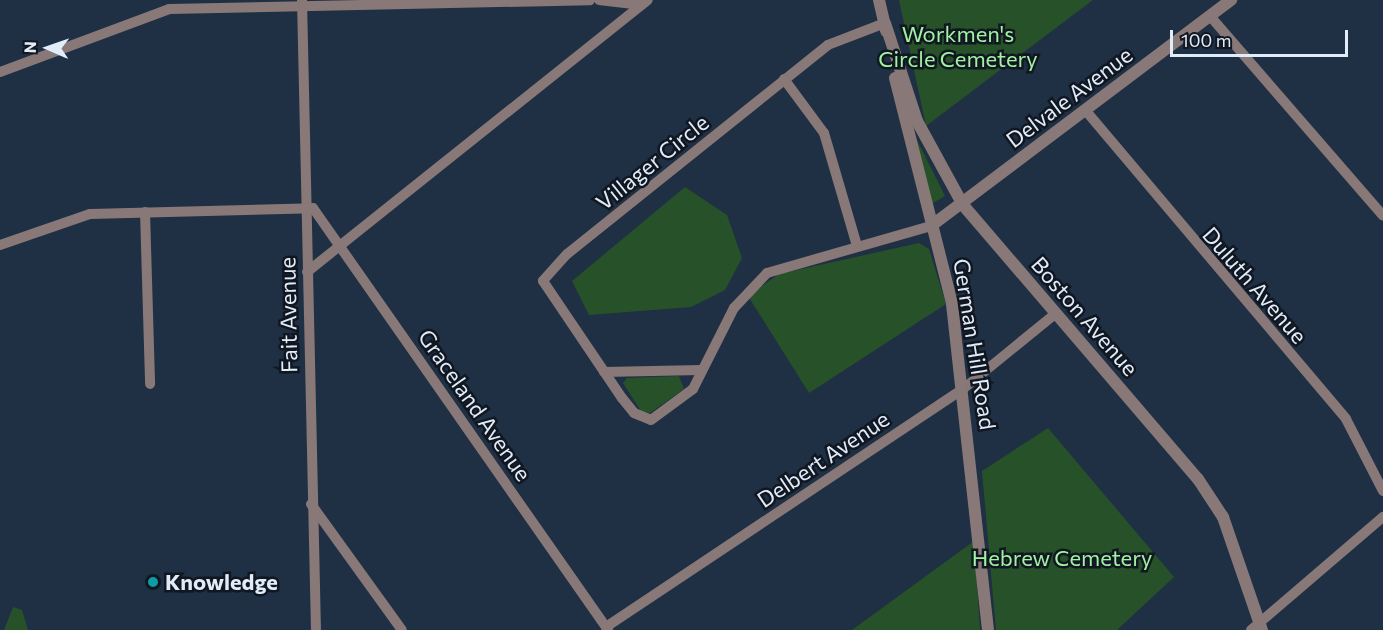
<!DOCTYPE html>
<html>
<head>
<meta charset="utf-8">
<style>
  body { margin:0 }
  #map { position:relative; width:1383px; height:630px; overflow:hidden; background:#1f2f44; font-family:Commissioner,sans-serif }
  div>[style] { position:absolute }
  .green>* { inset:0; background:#275229 }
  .minor>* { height:10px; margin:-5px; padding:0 5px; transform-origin:5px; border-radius:5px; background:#887877 }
  .tertiary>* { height:12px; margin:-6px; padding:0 6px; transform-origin:6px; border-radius:6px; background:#887877 }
  .dots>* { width:16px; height:16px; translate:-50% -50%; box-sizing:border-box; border:3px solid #101720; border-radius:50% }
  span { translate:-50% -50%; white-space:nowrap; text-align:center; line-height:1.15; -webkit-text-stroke:5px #101720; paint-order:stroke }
  .park-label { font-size:22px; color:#a2f2a3 }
  .street-label { font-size:22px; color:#e1ecfa }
  .poi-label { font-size:22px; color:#e1ecfa; font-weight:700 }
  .left { translate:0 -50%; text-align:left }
  .north { position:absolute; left:18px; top:18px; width:60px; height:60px; -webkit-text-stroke:4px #101720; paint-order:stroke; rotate:272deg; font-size:16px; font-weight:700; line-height:24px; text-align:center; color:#e1ecfa }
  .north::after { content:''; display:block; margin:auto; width:21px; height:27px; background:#e1ecfa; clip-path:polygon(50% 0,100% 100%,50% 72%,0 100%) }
  .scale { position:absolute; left:1170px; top:30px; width:178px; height:27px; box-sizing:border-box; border:3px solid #e1ecfa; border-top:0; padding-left:8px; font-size:18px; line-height:21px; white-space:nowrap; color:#e1ecfa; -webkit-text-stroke:4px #101720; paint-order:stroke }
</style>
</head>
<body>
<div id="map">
  <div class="green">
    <div style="clip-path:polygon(899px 0,1093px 0,926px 126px)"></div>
    <div style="clip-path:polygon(915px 136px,945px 196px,931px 204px)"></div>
    <div style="clip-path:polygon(685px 187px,727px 215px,742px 258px,725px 290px,691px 307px,589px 315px,572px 281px)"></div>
    <div style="clip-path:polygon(919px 243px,929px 249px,946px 304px,809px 393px,748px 296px,779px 274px)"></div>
    <div style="clip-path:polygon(679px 376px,684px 389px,650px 413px,641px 411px,623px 383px,627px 378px)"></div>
    <div style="clip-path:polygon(1048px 428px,1174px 577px,1117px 630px,996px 630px,982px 471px)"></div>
    <div style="clip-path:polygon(974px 541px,980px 630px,852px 630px)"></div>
    <div style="clip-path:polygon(13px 607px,22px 610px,28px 630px,4px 630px)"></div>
  </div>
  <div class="minor">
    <div style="left:302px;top:0;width:630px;rotate:88.73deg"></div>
    <div style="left:599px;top:0;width:43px;rotate:6.6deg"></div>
    <div style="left:1210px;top:16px;width:264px;rotate:49.1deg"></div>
    <div style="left:885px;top:23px;width:61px;rotate:158.9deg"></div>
    <div style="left:828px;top:45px;width:334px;rotate:141.3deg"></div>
    <div style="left:567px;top:254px;width:36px;rotate:132deg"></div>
    <div style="left:543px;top:281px;width:141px;rotate:56deg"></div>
    <div style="left:622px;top:398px;width:19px;rotate:51deg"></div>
    <div style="left:634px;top:413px;width:18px;rotate:22deg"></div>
    <div style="left:651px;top:420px;width:52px;rotate:-36.4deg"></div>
    <div style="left:693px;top:389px;width:91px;rotate:-63.2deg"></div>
    <div style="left:734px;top:308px;width:48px;rotate:-46.7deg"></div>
    <div style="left:767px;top:273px;width:171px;rotate:-16deg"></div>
    <div style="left:0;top:72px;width:180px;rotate:-20.4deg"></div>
    <div style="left:169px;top:9px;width:421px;rotate:-1.2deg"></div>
    <div style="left:784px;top:79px;width:67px;rotate:53.5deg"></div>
    <div style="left:824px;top:133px;width:118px;rotate:73.7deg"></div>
    <div style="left:1086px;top:111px;width:403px;rotate:49.8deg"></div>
    <div style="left:1346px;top:419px;width:81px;rotate:62.8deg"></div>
    <div style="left:145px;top:212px;width:172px;rotate:88.3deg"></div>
    <div style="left:0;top:245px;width:95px;rotate:-19deg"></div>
    <div style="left:90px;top:214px;width:223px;rotate:-1.5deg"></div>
    <div style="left:313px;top:208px;width:515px;rotate:55.04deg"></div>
    <div style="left:307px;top:272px;width:436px;rotate:-38.6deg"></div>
    <div style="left:604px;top:372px;width:97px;rotate:-1.2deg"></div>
    <div style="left:311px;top:504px;width:155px;rotate:54.2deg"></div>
    <div style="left:606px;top:627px;width:429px;rotate:-33.7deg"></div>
    <div style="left:963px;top:389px;width:119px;rotate:-39.2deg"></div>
    <div style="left:1251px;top:630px;width:174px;rotate:-40.6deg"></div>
  </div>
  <div class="tertiary">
    <div style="left:879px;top:0;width:32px;rotate:77deg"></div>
    <div style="left:885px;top:23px;width:103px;rotate:71.9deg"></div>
    <div style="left:917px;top:121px;width:96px;rotate:61.3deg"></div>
    <div style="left:963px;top:205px;width:361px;rotate:49.4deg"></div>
    <div style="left:1198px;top:479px;width:45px;rotate:56.7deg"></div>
    <div style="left:1223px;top:517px;width:120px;rotate:71deg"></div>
    <div style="left:895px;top:78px;width:233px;rotate:75.8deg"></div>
    <div style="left:952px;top:304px;width:328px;rotate:83.7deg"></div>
    <div style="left:931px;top:226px;width:376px;rotate:-37deg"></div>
  </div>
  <div class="dots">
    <div style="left:153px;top:582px;background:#0f9aa8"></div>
  </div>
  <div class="park-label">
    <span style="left:958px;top:46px">Workmen's<br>Circle Cemetery</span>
    <span style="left:1062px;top:558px">Hebrew Cemetery</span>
  </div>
  <div class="street-label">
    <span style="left:1069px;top:97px;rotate:-37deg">Delvale Avenue</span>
    <span style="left:652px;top:162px;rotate:-39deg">Villager Circle</span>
    <span style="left:1255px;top:285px;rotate:49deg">Duluth Avenue</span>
    <span style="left:288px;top:315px;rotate:-91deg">Fait Avenue</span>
    <span style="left:1085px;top:316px;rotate:49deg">Boston Avenue</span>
    <span style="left:975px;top:344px;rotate:81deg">German Hill Road</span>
    <span style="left:475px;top:405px;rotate:55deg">Graceland Avenue</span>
    <span style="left:823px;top:459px;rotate:-34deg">Delbert Avenue</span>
  </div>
  <div class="poi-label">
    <span class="left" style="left:165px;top:582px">Knowledge</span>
  </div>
  <div class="north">N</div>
  <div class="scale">100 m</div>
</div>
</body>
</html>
